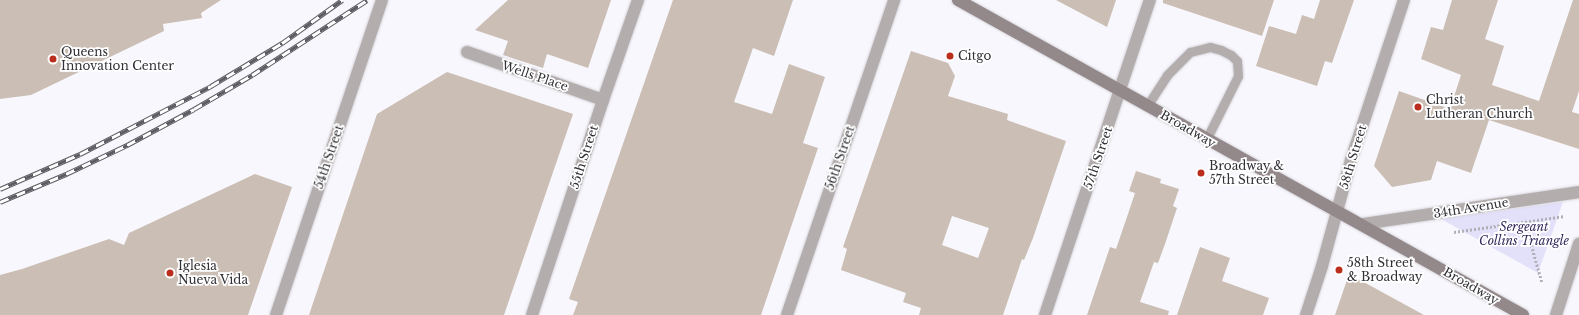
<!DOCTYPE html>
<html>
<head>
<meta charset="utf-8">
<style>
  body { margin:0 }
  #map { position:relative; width:1579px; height:315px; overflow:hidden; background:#f8f7fd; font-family:"Libre Baskerville",serif }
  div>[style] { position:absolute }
  .green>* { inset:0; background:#e3e0fa }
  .building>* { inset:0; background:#cbbeb4 }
  .path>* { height:2.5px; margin-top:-1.25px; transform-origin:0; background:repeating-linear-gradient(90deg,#b1b0b6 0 2px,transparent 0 4px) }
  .roads { filter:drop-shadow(0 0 1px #d4d3d9) drop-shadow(0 0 1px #d4d3d9) }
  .lane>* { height:9px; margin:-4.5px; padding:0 4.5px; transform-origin:4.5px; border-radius:4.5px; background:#b4adad }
  .street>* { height:12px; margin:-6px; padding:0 6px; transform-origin:6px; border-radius:6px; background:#b4adad }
  .secondary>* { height:12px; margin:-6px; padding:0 6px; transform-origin:6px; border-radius:6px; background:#93888a }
  .rail>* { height:4.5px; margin-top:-2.25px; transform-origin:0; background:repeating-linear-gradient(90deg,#fff 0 9px,#5d5c62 0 18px); box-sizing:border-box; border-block:1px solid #5d5c62 }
  .dots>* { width:11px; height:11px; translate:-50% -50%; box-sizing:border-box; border:2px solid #fff; border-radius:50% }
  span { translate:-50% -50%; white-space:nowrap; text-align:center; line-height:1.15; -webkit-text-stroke:3.5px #fff; paint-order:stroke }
  .poi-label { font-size:12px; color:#313036 }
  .left { translate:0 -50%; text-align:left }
  .street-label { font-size:12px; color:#313036 }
  .park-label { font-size:12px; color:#352a5d; font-style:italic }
</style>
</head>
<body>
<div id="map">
  <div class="green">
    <div style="clip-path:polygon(1563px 202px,1538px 273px,1441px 219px)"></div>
  </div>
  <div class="building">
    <div style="clip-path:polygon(0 0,221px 0,201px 13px,202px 18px,163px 24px,164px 31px,31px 95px,0 99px)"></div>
    <div style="clip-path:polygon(508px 0,611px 0,588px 68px,547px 54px,543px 68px,503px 55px,508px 41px,475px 30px)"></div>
    <div style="clip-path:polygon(673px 0,793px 0,774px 56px,753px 48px,734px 102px,772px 114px,789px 64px,825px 77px,803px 143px,818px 148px,761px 315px,573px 315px,578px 302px,569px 299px)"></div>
    <div style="clip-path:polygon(1056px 0,1116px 0,1107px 27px)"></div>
    <div style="clip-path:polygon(1163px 0,1274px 0,1262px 36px,1163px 3px)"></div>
    <div style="clip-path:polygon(1320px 0,1354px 0,1332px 63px,1325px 61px,1317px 86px,1256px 66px,1269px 26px,1296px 34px,1302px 15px,1314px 19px)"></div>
    <div style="clip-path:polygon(1452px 0,1498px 0,1485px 39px,1504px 46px,1492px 85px,1539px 101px,1573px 0,1579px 0,1579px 91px,1572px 112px,1579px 114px,1579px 149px,1489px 120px,1471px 173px,1437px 161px,1431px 180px,1392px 187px,1374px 166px,1399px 91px,1450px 109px,1461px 75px,1421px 59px,1431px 27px,1443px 30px)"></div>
    <div style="clip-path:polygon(evenodd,911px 51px,948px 63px,955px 76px,948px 96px,1008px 114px,1007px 120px,1066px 141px,1033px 238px,1024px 260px,1022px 259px,1003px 315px,919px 315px,921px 308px,903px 302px,906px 293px,841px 270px,847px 249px,843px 247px,911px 51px,952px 216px,989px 228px,978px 258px,942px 245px,952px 216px)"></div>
    <div style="clip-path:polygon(447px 72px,573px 114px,504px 315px,309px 315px,377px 114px)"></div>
    <div style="clip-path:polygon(1136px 171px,1161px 179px,1160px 183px,1179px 189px,1173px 206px,1177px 208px,1165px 244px,1158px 263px,1154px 262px,1140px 302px,1169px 311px,1168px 315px,1087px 315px,1110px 247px,1116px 249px,1129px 211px,1135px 193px,1129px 191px)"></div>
    <div style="clip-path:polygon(255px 174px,292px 187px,248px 315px,0 315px,0 275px,22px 269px,109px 239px,124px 245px,129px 233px)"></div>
    <div style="clip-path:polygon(1200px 247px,1230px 258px,1222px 281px,1269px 298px,1263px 315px,1177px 315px)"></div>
    <div style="clip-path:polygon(1349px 274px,1424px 315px,1335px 315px)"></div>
  </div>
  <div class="path">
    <div style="left:1525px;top:222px;width:62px;rotate:74.2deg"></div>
    <div style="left:1454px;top:232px;width:112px;rotate:-8.2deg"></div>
  </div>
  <div class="roads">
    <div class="lane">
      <div style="left:1147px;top:106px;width:37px;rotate:-57deg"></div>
      <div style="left:1167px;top:75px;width:33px;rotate:-45deg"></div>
      <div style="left:1190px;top:52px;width:21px;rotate:-14deg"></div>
      <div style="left:1210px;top:47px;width:11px;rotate:15deg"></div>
      <div style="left:1221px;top:50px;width:11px;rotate:27deg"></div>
      <div style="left:1231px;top:55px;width:8px;rotate:45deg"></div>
      <div style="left:1237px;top:61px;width:15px;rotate:86deg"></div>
      <div style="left:1238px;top:76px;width:72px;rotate:116.6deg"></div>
    </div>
    <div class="street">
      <div style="left:467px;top:52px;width:144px;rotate:19.4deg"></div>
      <div style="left:1363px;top:224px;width:218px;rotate:-8.4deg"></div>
      <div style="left:276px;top:315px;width:332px;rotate:-71.4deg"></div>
      <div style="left:532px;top:315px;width:226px;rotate:-71.7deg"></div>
      <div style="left:603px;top:100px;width:106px;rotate:-70.7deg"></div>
      <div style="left:787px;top:315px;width:333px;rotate:-71.2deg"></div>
      <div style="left:1045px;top:315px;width:332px;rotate:-71.6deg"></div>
      <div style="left:1306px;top:315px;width:52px;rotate:-71.9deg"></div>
      <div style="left:1322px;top:266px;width:110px;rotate:-74.7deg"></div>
      <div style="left:1351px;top:160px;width:169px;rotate:-71.7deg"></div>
      <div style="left:1556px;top:315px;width:75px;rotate:-72.1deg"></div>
    </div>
    <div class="secondary">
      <div style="left:958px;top:0;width:647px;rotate:29.14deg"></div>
    </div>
  </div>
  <div class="rail">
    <div style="left:0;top:189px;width:87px;rotate:-23.6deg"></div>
    <div style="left:80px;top:154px;width:148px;rotate:-27.4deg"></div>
    <div style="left:211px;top:86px;width:83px;rotate:-31.2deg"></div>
    <div style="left:282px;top:43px;width:74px;rotate:-35.6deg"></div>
    <div style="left:0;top:202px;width:72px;rotate:-23deg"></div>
    <div style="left:66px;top:174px;width:68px;rotate:-25.4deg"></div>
    <div style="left:127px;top:145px;width:76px;rotate:-28.2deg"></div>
    <div style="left:194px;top:109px;width:67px;rotate:-30.4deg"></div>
    <div style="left:252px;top:75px;width:137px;rotate:-33.1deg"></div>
  </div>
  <div class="dots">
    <div style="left:950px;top:56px;background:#bb2e1d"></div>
    <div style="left:53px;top:59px;background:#bb2e1d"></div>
    <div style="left:1418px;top:107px;background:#bb2e1d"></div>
    <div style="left:1201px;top:173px;background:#bb2e1d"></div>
    <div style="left:1339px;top:270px;background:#bb2e1d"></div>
    <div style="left:170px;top:273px;background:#bb2e1d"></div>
  </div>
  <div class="poi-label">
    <span class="left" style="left:61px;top:59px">Queens<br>Innovation Center</span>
    <span class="left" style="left:958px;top:56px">Citgo</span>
    <span class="left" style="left:1426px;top:107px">Christ<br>Lutheran Church</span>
    <span class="left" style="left:1209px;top:173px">Broadway &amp;<br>57th Street</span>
    <span class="left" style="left:1347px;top:270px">58th Street<br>&amp; Broadway</span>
    <span class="left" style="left:178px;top:273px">Iglesia<br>Nueva Vida</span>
  </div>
  <div class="street-label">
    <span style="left:535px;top:76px;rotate:19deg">Wells Place</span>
    <span style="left:1188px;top:129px;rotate:30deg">Broadway</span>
    <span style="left:329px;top:157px;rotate:-71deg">54th Street</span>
    <span style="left:584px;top:157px;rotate:-72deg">55th Street</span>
    <span style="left:1353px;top:157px;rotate:-73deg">58th Street</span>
    <span style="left:840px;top:158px;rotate:-71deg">56th Street</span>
    <span style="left:1098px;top:158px;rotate:-71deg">57th Street</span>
    <span style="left:1471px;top:208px;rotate:-9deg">34th Avenue</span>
    <span style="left:1471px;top:286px;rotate:30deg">Broadway</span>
  </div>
  <div class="park-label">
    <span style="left:1524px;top:234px">Sergeant<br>Collins Triangle</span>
  </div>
</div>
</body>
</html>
